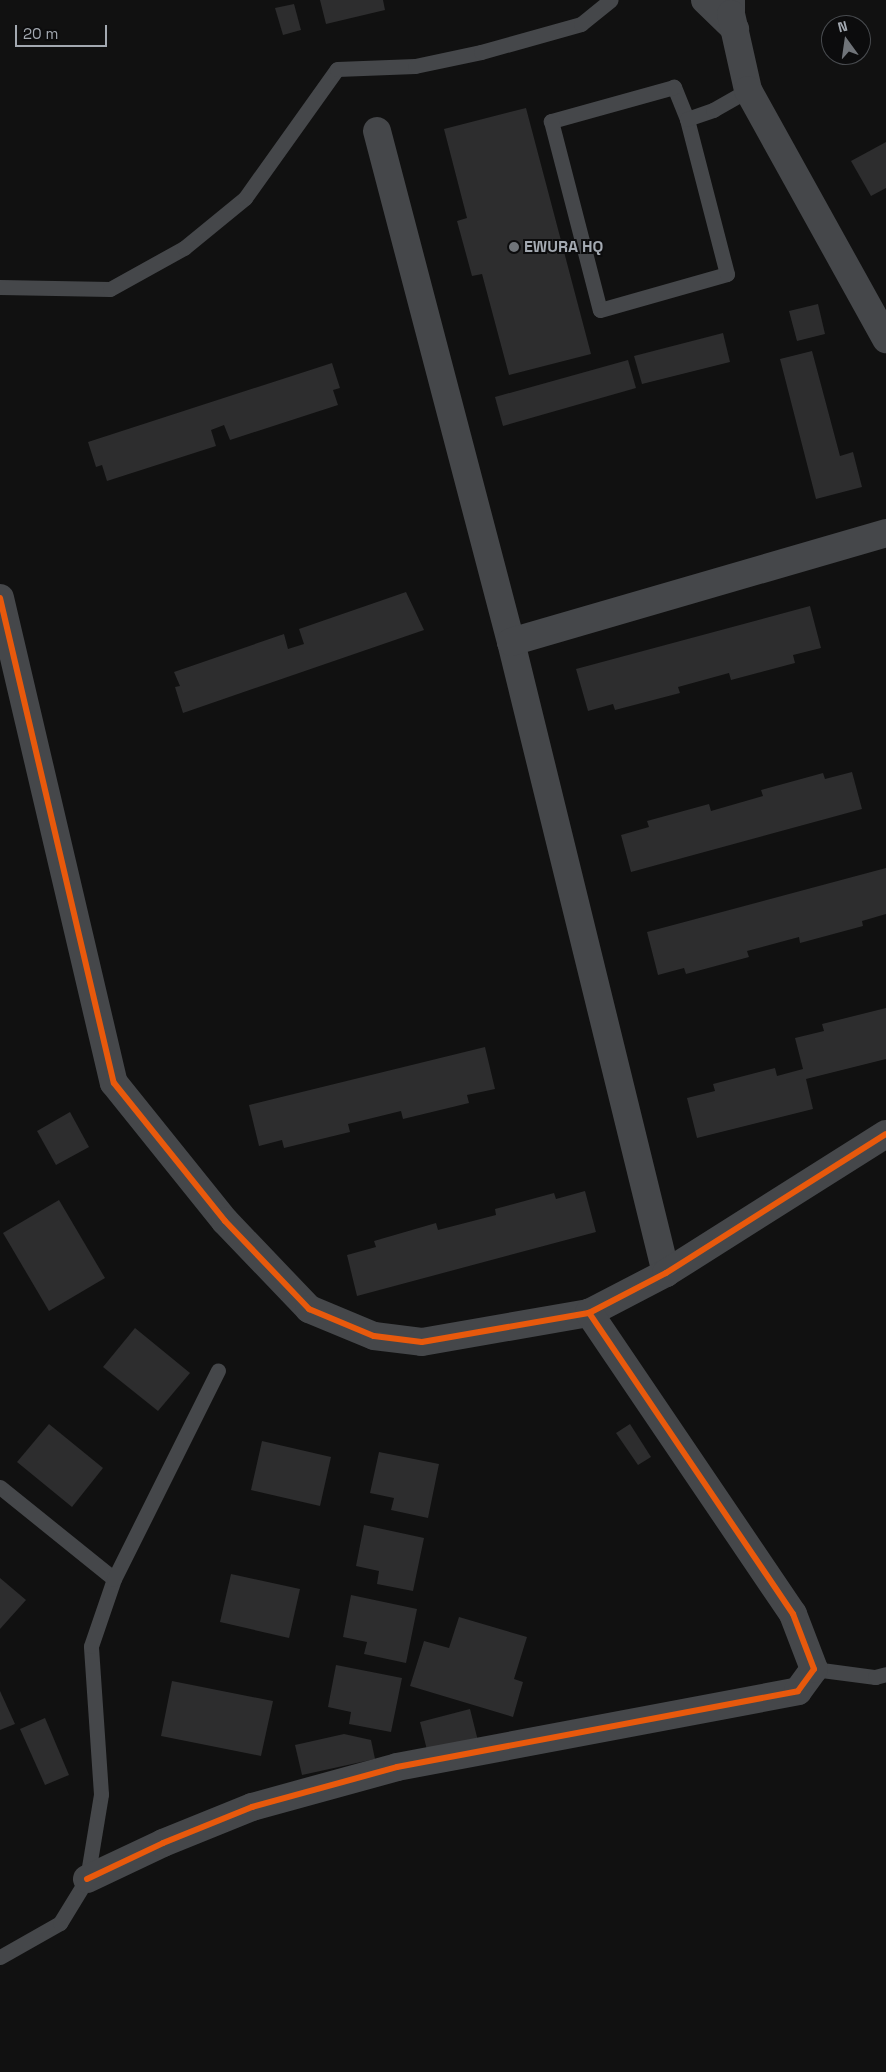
<!DOCTYPE html>
<html>
<head>
<meta charset="utf-8">
<style>
  body { margin:0 }
  #map { position:relative; width:886px; height:2072px; overflow:hidden; background:#111; font-family:"Space Grotesk",sans-serif }
  div>[style] { position:absolute }
  .building>* { inset:0; background:#2d2d2e }
  .lane>* { height:15px; margin:-7.5px; padding:0 7.5px; transform-origin:7.5px; border-radius:7.5px; background:#45474a }
  .street>* { height:28px; margin:-14px; padding:0 14px; transform-origin:14px; border-radius:14px; background:#45474a }
  .cycleway>* { height:6px; margin:-3px; padding:0 3px; transform-origin:3px; border-radius:3px; background:#e8590c }
  .dots>* { width:14px; height:14px; translate:-50% -50%; box-sizing:border-box; border:2px solid #0c0c0d; border-radius:50% }
  span { translate:-50% -50%; white-space:nowrap; text-align:center; line-height:1.15; -webkit-text-stroke:4px #0c0c0d; paint-order:stroke }
  .poi-label { font-size:16px; color:#a3a9b1; font-weight:700 }
  .left { translate:0 -50%; text-align:left }
  .north { position:absolute; left:821px; top:15px; width:50px; height:50px; box-sizing:border-box; background:#0c0c0d; border:1px solid #484b4f; border-radius:50%; rotate:346deg; font-size:14px; font-weight:700; line-height:20px; text-align:center; color:#a3a9b1 }
  .north::after { content:''; display:block; margin:auto; width:18px; height:22px; background:#707479; clip-path:polygon(50% 0,100% 100%,50% 72%,0 100%) }
  .scale { position:absolute; left:15px; top:25px; width:92px; height:22px; box-sizing:border-box; border:2px solid #a3a9b1; border-top:0; padding-left:6px; font-size:15px; line-height:18px; white-space:nowrap; color:#a3a9b1; -webkit-text-stroke:4px #0c0c0d; paint-order:stroke }
</style>
</head>
<body>
<div id="map">
  <div class="building">
    <div style="clip-path:polygon(320px 0,383px 0,385px 10px,326px 24px)"></div>
    <div style="clip-path:polygon(294px 4px,301px 30px,283px 35px,275px 8px)"></div>
    <div style="clip-path:polygon(526px 108px,591px 354px,509px 375px,482px 274px,472px 276px,457px 221px,467px 218px,444px 129px)"></div>
    <div style="clip-path:polygon(886px 142px,886px 188px,871px 196px,851px 161px)"></div>
    <div style="clip-path:polygon(818px 304px,825px 334px,797px 341px,789px 311px)"></div>
    <div style="clip-path:polygon(723px 333px,730px 362px,642px 384px,634px 356px)"></div>
    <div style="clip-path:polygon(812px 351px,840px 456px,853px 452px,862px 487px,816px 499px,780px 359px)"></div>
    <div style="clip-path:polygon(628px 360px,636px 388px,503px 426px,495px 397px)"></div>
    <div style="clip-path:polygon(332px 363px,340px 388px,333px 390px,338px 405px,230px 440px,224px 425px,211px 430px,216px 446px,107px 481px,102px 465px,96px 467px,88px 442px)"></div>
    <div style="clip-path:polygon(406px 592px,424px 630px,183px 713px,175px 687px,180px 686px,174px 672px,284px 634px,288px 649px,304px 644px,299px 629px)"></div>
    <div style="clip-path:polygon(810px 606px,821px 648px,793px 655px,795px 663px,731px 680px,729px 673px,678px 687px,680px 693px,615px 710px,613px 704px,588px 711px,576px 669px)"></div>
    <div style="clip-path:polygon(852px 772px,862px 809px,631px 872px,621px 835px,649px 827px,647px 821px,709px 804px,711px 811px,763px 796px,761px 790px,823px 773px,825px 779px)"></div>
    <div style="clip-path:polygon(886px 868px,886px 914px,862px 921px,863px 926px,800px 943px,799px 937px,747px 951px,749px 957px,686px 974px,684px 968px,658px 975px,647px 932px)"></div>
    <div style="clip-path:polygon(886px 1008px,886px 1059px,806px 1079px,813px 1109px,697px 1138px,687px 1098px,715px 1091px,713px 1084px,775px 1068px,777px 1076px,803px 1069px,795px 1038px,824px 1031px,822px 1024px)"></div>
    <div style="clip-path:polygon(485px 1047px,495px 1089px,467px 1095px,469px 1103px,403px 1119px,401px 1111px,348px 1124px,350px 1132px,284px 1148px,282px 1140px,259px 1146px,249px 1105px)"></div>
    <div style="clip-path:polygon(70px 1112px,89px 1147px,56px 1165px,37px 1131px)"></div>
    <div style="clip-path:polygon(585px 1191px,596px 1232px,357px 1296px,347px 1255px,376px 1247px,374px 1241px,436px 1223px,438px 1230px,496px 1215px,495px 1209px,554px 1193px,556px 1199px)"></div>
    <div style="clip-path:polygon(59px 1200px,105px 1278px,49px 1311px,3px 1233px)"></div>
    <div style="clip-path:polygon(135px 1328px,190px 1373px,158px 1411px,103px 1367px)"></div>
    <div style="clip-path:polygon(49px 1424px,103px 1468px,72px 1507px,17px 1462px)"></div>
    <div style="clip-path:polygon(630px 1424px,651px 1457px,638px 1465px,616px 1433px)"></div>
    <div style="clip-path:polygon(262px 1441px,331px 1457px,320px 1506px,251px 1490px)"></div>
    <div style="clip-path:polygon(379px 1452px,439px 1464px,428px 1518px,391px 1510px,394px 1498px,370px 1493px)"></div>
    <div style="clip-path:polygon(364px 1525px,424px 1538px,413px 1591px,377px 1584px,379px 1571px,356px 1566px)"></div>
    <div style="clip-path:polygon(231px 1574px,300px 1589px,289px 1638px,220px 1622px)"></div>
    <div style="clip-path:polygon(0 1578px,26px 1600px,0 1629px)"></div>
    <div style="clip-path:polygon(351px 1595px,417px 1609px,406px 1663px,364px 1654px,367px 1642px,343px 1637px)"></div>
    <div style="clip-path:polygon(459px 1617px,527px 1637px,514px 1679px,523px 1682px,513px 1717px,410px 1686px,424px 1641px,449px 1648px)"></div>
    <div style="clip-path:polygon(336px 1665px,402px 1678px,391px 1732px,349px 1724px,351px 1712px,328px 1707px)"></div>
    <div style="clip-path:polygon(172px 1681px,273px 1701px,261px 1756px,161px 1736px)"></div>
    <div style="clip-path:polygon(0 1691px,15px 1724px,0 1730px)"></div>
    <div style="clip-path:polygon(470px 1709px,478px 1741px,428px 1754px,420px 1722px)"></div>
    <div style="clip-path:polygon(45px 1718px,69px 1775px,45px 1785px,20px 1729px)"></div>
    <div style="clip-path:polygon(344px 1734px,371px 1740px,375px 1759px,302px 1775px,295px 1745px)"></div>
  </div>
  <div class="lane">
    <div style="left:687px;top:119px;width:35px;rotate:-112deg"></div>
    <div style="left:674px;top:87px;width:128px;rotate:164.5deg"></div>
    <div style="left:551px;top:121px;width:195px;rotate:75.5deg"></div>
    <div style="left:600px;top:310px;width:132px;rotate:-15.8deg"></div>
    <div style="left:727px;top:274px;width:160px;rotate:-104.5deg"></div>
    <div style="left:687px;top:119px;width:28px;rotate:-19deg"></div>
    <div style="left:713px;top:110px;width:40px;rotate:-29.7deg"></div>
    <div style="left:0;top:287px;width:110px;rotate:1deg"></div>
    <div style="left:110px;top:289px;width:85px;rotate:-29deg"></div>
    <div style="left:184px;top:248px;width:79px;rotate:-39.3deg"></div>
    <div style="left:245px;top:198px;width:158px;rotate:-54.5deg"></div>
    <div style="left:337px;top:69px;width:78px;rotate:-2.2deg"></div>
    <div style="left:415px;top:66px;width:67px;rotate:-12deg"></div>
    <div style="left:481px;top:52px;width:104px;rotate:-15.6deg"></div>
    <div style="left:581px;top:24px;width:38px;rotate:-39deg"></div>
    <div style="left:0;top:1487px;width:146px;rotate:38.9deg"></div>
    <div style="left:814px;top:1669px;width:62px;rotate:7.5deg"></div>
    <div style="left:875px;top:1677px;width:11px;rotate:-15deg"></div>
    <div style="left:0;top:1957px;width:69px;rotate:-29.5deg"></div>
    <div style="left:60px;top:1923px;width:52px;rotate:-58.5deg"></div>
    <div style="left:87px;top:1879px;width:86px;rotate:-80.6deg"></div>
    <div style="left:101px;top:1794px;width:148px;rotate:-93.9deg"></div>
    <div style="left:91px;top:1646px;width:71px;rotate:-71.1deg"></div>
    <div style="left:114px;top:1579px;width:233px;rotate:-63.5deg"></div>
  </div>
  <div class="street">
    <div style="left:705px;top:0;width:42px;rotate:44deg"></div>
    <div style="left:731px;top:0;width:14px;rotate:90deg"></div>
    <div style="left:731px;top:14px;width:78px;rotate:77.4deg"></div>
    <div style="left:748px;top:90px;width:285px;rotate:61deg"></div>
    <div style="left:377px;top:131px;width:528px;rotate:75.31deg"></div>
    <div style="left:511px;top:642px;width:650px;rotate:76.2deg"></div>
    <div style="left:0;top:598px;width:498px;rotate:76.8deg"></div>
    <div style="left:114px;top:1083px;width:177px;rotate:51.2deg"></div>
    <div style="left:225px;top:1221px;width:122px;rotate:46.3deg"></div>
    <div style="left:309px;top:1309px;width:70px;rotate:22.6deg"></div>
    <div style="left:374px;top:1336px;width:48px;rotate:7.1deg"></div>
    <div style="left:422px;top:1342px;width:169px;rotate:-9.9deg"></div>
    <div style="left:589px;top:1313px;width:87px;rotate:-27.5deg"></div>
    <div style="left:666px;top:1273px;width:260px;rotate:-32.3deg"></div>
    <div style="left:511px;top:642px;width:391px;rotate:-16.2deg"></div>
    <div style="left:87px;top:1879px;width:84px;rotate:-25.3deg"></div>
    <div style="left:163px;top:1843px;width:96px;rotate:-22deg"></div>
    <div style="left:252px;top:1807px;width:150px;rotate:-15.4deg"></div>
    <div style="left:397px;top:1767px;width:408px;rotate:-10.7deg"></div>
    <div style="left:798px;top:1691px;width:27px;rotate:-54deg"></div>
    <div style="left:814px;top:1669px;width:59px;rotate:-110.9deg"></div>
    <div style="left:793px;top:1614px;width:364px;rotate:-124.1deg"></div>
  </div>
  <div class="cycleway">
    <div style="left:0;top:598px;width:498px;rotate:76.8deg"></div>
    <div style="left:114px;top:1083px;width:177px;rotate:51.2deg"></div>
    <div style="left:225px;top:1221px;width:122px;rotate:46.3deg"></div>
    <div style="left:309px;top:1309px;width:70px;rotate:22.6deg"></div>
    <div style="left:374px;top:1336px;width:48px;rotate:7.1deg"></div>
    <div style="left:422px;top:1342px;width:169px;rotate:-9.9deg"></div>
    <div style="left:589px;top:1313px;width:87px;rotate:-27.5deg"></div>
    <div style="left:666px;top:1273px;width:260px;rotate:-32.3deg"></div>
    <div style="left:87px;top:1879px;width:84px;rotate:-25.3deg"></div>
    <div style="left:163px;top:1843px;width:96px;rotate:-22deg"></div>
    <div style="left:252px;top:1807px;width:150px;rotate:-15.4deg"></div>
    <div style="left:397px;top:1767px;width:408px;rotate:-10.7deg"></div>
    <div style="left:798px;top:1691px;width:27px;rotate:-54deg"></div>
    <div style="left:814px;top:1669px;width:59px;rotate:-110.9deg"></div>
    <div style="left:793px;top:1614px;width:364px;rotate:-124.1deg"></div>
  </div>
  <div class="dots">
    <div style="left:514px;top:247px;background:#707479"></div>
  </div>
  <div class="poi-label">
    <span class="left" style="left:524px;top:247px">EWURA HQ</span>
  </div>
  <div class="north">N</div>
  <div class="scale">20 m</div>
</div>
</body>
</html>
